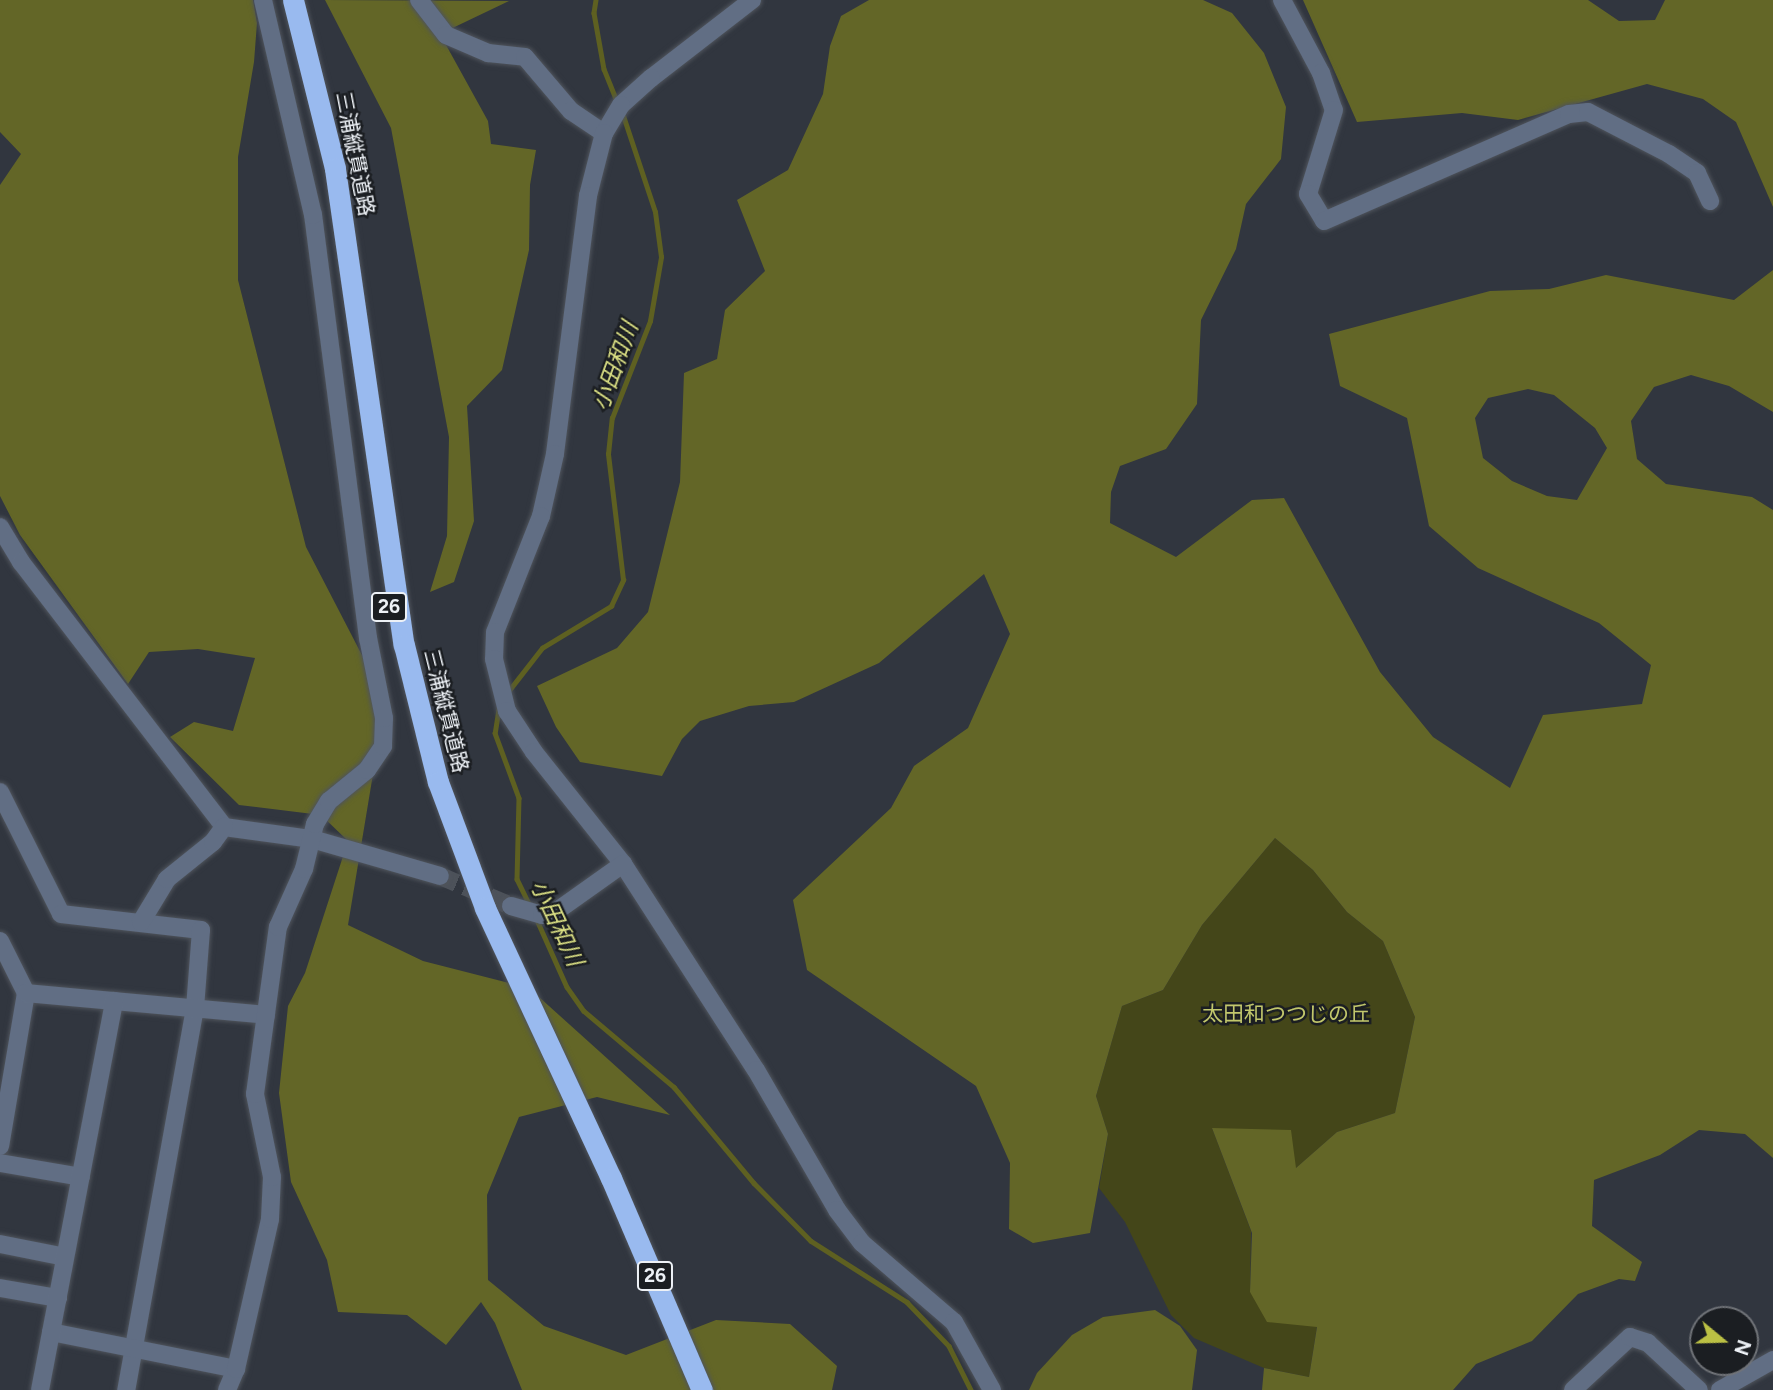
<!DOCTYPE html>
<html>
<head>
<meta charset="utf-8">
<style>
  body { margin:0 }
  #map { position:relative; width:1773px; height:1390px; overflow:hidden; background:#31363f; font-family:Figtree,"Noto Sans JP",sans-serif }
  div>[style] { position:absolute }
  .green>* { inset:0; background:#444619 }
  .forest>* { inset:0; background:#636627 }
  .stream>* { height:4.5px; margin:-2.25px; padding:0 2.25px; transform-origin:2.25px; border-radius:2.25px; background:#5e6021 }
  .minor-tunnel>* { height:18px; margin-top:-9px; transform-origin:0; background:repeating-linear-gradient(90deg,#4d525a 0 18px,transparent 0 27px) }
  .roads { filter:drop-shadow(0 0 2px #4f545c) drop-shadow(0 0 2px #4f545c) }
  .minor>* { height:18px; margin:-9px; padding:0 9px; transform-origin:9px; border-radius:9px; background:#616e84 }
  .highway>* { height:21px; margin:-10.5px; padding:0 10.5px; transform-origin:10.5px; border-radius:10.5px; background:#99baef }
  span { translate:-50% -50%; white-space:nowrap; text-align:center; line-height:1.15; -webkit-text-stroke:5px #1b1e22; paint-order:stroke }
  .shield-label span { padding:2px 5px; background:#1b1e22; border:2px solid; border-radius:5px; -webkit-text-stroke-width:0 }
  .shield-label { font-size:19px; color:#edf1f6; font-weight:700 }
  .street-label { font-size:21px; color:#edf1f6 }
  .park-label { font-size:21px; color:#c2c76c }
  .water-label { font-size:23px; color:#dbe084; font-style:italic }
  .north { position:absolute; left:1689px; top:1306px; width:70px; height:70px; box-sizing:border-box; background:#1b1e22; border:2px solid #6f7277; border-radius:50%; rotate:109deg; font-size:19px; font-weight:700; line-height:28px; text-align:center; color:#edf1f6 }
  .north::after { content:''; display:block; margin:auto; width:24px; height:32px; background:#bbc044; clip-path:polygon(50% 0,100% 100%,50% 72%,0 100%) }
</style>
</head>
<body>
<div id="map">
  <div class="green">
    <div style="clip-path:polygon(1275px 838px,1313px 870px,1347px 912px,1383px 941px,1415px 1017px,1395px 1113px,1337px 1132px,1295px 1169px,1212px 1128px,1251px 1231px,1250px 1292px,1317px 1326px,1309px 1377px,1264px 1368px,1194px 1338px,1171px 1315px,1125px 1222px,1099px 1188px,1108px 1134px,1096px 1096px,1122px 1006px,1163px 990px,1202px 925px)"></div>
  </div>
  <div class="forest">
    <div style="clip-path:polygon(0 0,253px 0,257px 23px,254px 62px,238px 157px,238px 280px,306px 547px,379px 688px,375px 762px,348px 925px,423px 961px,529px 988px,670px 1115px,597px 1097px,519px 1117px,487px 1195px,488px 1280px,544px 1326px,626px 1355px,716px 1320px,790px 1324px,837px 1366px,832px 1390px,522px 1390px,495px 1323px,481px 1302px,446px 1345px,407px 1315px,338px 1312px,327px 1260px,291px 1182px,279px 1093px,288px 1006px,305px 973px,348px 841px,321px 815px,239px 805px,170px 737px,194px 722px,233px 731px,255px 658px,198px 649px,149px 652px,128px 684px,20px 535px,0 496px,0 185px,21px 154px,0 132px)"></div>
    <div style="clip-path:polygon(325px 0,509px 1px,440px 34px,488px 121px,491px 144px,536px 150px,530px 185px,529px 250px,502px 370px,467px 406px,474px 521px,454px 582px,430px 592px,447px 536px,449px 437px,391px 128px)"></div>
    <div style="clip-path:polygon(evenodd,869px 0,1203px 0,1232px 13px,1264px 53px,1286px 107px,1281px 159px,1246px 204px,1236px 249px,1201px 320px,1197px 404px,1166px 449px,1120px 466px,1111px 492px,1110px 523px,1176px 557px,1252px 500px,1284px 498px,1380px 672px,1433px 737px,1510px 788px,1543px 715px,1642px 704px,1651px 665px,1599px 623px,1478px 568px,1429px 526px,1407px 418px,1340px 386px,1329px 334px,1490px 291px,1549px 289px,1606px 275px,1734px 300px,1773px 270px,1773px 412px,1729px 386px,1691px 375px,1654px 387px,1631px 421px,1637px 459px,1666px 484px,1752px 497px,1773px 510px,1773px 1158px,1745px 1134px,1699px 1130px,1660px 1155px,1594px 1180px,1592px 1226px,1642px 1262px,1635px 1281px,1619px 1279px,1578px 1294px,1532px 1341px,1476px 1364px,1453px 1390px,1262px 1390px,1264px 1368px,1309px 1377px,1317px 1327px,1267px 1322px,1250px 1292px,1252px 1233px,1212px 1128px,1291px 1130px,1296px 1168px,1337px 1132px,1395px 1113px,1415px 1017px,1383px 941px,1347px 912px,1313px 870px,1275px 838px,1202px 925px,1163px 990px,1122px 1006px,1096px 1096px,1108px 1134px,1090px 1233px,1033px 1243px,1009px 1229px,1010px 1163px,976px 1086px,807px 970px,793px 900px,891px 808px,914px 766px,968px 728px,1010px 634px,984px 574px,879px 663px,794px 702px,749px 706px,700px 721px,682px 739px,662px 776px,580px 762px,556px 727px,537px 686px,617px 648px,648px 612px,680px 482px,684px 373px,717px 359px,725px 310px,765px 271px,737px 200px,788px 170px,823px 94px,830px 46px,841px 16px,869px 0,1528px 389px,1554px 395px,1595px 428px,1607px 448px,1577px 500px,1547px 496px,1512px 481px,1483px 458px,1475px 418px,1488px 398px,1528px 389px)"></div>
    <div style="clip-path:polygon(1303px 0,1588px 0,1619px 21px,1655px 20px,1665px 0,1773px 0,1773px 207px,1736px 122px,1703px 99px,1647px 84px,1518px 120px,1462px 113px,1357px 122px)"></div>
    <div style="clip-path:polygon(1155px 1310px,1180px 1326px,1197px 1350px,1192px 1390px,1029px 1390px,1037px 1373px,1072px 1335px,1103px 1317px)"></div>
  </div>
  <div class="stream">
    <div style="left:596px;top:0;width:13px;rotate:99deg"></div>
    <div style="left:594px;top:13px;width:57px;rotate:79.9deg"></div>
    <div style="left:604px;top:69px;width:35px;rotate:68deg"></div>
    <div style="left:507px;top:693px;width:57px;rotate:-52.1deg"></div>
    <div style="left:542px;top:648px;width:81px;rotate:-31.3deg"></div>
    <div style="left:611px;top:606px;width:29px;rotate:-65deg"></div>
    <div style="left:623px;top:580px;width:127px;rotate:-96.8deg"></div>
    <div style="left:608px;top:454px;width:36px;rotate:-84deg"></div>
    <div style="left:612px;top:418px;width:104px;rotate:-68.6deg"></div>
    <div style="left:650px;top:321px;width:65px;rotate:-80.2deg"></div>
    <div style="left:661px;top:257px;width:45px;rotate:-97.6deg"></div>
    <div style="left:655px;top:212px;width:104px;rotate:-108.4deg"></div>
    <div style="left:500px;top:703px;width:30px;rotate:99deg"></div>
    <div style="left:495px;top:733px;width:69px;rotate:69.7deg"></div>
    <div style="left:519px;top:798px;width:81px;rotate:91.4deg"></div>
    <div style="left:517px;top:879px;width:30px;rotate:64deg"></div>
    <div style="left:537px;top:920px;width:73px;rotate:65.9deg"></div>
    <div style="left:567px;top:987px;width:29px;rotate:55deg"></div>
    <div style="left:584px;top:1011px;width:118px;rotate:40.2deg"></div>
    <div style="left:674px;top:1087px;width:125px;rotate:50.2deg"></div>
    <div style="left:754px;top:1183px;width:81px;rotate:45.5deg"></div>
    <div style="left:811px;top:1241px;width:114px;rotate:32.4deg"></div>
    <div style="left:907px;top:1302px;width:61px;rotate:46.3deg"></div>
    <div style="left:949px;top:1346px;width:49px;rotate:63.4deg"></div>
  </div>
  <div class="minor-tunnel">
    <div style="left:440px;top:876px;width:77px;rotate:22.9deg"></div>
  </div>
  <div class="roads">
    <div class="minor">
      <div style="left:419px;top:0;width:44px;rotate:52.4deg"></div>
      <div style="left:446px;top:35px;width:46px;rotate:23.2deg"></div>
      <div style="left:488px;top:53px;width:37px;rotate:6deg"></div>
      <div style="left:525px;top:57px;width:71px;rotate:49.6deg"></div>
      <div style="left:571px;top:111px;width:40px;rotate:34deg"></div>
      <div style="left:752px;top:0;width:128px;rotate:142.3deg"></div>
      <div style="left:651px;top:78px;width:40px;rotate:138deg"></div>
      <div style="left:621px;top:105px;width:33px;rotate:121deg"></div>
      <div style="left:604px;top:133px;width:65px;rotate:104.3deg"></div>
      <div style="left:588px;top:196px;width:260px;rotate:97.3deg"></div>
      <div style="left:555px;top:454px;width:64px;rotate:102.7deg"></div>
      <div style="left:541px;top:516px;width:125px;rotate:111.6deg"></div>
      <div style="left:495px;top:632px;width:27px;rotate:92deg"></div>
      <div style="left:494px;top:659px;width:54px;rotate:76deg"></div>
      <div style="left:507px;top:711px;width:49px;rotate:56.6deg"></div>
      <div style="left:534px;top:752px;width:143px;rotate:51.5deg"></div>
      <div style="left:623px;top:864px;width:245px;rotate:57.2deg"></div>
      <div style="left:756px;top:1070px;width:162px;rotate:59.9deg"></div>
      <div style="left:837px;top:1210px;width:41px;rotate:52.9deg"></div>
      <div style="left:862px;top:1243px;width:121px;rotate:40.7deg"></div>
      <div style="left:954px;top:1322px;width:78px;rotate:60.8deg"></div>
      <div style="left:1282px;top:0;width:83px;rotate:61.9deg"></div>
      <div style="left:1321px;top:73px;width:39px;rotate:71deg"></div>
      <div style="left:1334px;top:110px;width:88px;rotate:107.2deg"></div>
      <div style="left:1308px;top:194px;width:31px;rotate:59deg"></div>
      <div style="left:1324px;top:221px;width:267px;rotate:-23.6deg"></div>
      <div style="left:1569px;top:114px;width:19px;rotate:-6deg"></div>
      <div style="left:1588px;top:112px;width:91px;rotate:27.4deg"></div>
      <div style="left:1669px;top:154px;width:34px;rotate:34deg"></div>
      <div style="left:1697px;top:173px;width:31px;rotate:65deg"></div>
      <div style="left:0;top:527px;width:41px;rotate:59deg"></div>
      <div style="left:21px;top:562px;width:334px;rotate:52.5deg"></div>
      <div style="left:224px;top:827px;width:89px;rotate:7.8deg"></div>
      <div style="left:312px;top:839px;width:133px;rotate:16.1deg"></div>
      <div style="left:0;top:792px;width:136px;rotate:63.4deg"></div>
      <div style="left:61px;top:914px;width:141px;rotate:6.5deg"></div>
      <div style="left:201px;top:930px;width:78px;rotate:94.4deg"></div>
      <div style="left:195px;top:1008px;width:388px;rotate:100.2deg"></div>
      <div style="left:511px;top:906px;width:32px;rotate:16deg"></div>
      <div style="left:542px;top:915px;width:12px;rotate:-9deg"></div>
      <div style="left:554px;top:913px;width:85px;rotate:-35.4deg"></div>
      <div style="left:141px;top:922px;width:50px;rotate:-58.8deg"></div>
      <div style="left:167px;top:879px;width:59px;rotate:-38.8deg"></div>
      <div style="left:213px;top:842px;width:19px;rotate:-54deg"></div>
      <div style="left:0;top:941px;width:58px;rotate:63.4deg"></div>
      <div style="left:26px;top:993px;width:155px;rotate:99.6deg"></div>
      <div style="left:26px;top:993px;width:241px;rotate:5.2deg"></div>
      <div style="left:0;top:1163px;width:82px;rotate:9.8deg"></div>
      <div style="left:0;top:1244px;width:66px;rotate:11.3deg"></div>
      <div style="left:0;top:1288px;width:59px;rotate:9.8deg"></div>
      <div style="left:51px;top:1332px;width:189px;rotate:11.3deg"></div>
      <div style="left:40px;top:1390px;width:396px;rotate:-79.2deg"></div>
      <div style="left:227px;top:1390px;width:23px;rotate:-67deg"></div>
      <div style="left:236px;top:1369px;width:154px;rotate:-77.2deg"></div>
      <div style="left:270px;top:1219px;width:42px;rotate:-87.3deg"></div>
      <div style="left:272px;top:1177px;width:85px;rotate:-101.6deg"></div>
      <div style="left:255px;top:1094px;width:169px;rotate:-82.2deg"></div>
      <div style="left:278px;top:927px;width:64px;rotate:-65.9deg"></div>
      <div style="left:304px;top:869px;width:46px;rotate:-76.3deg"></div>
      <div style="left:315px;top:824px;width:27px;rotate:-59deg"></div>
      <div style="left:329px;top:801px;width:49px;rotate:-39.2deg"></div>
      <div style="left:367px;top:770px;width:29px;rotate:-56deg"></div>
      <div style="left:383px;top:746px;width:28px;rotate:-88deg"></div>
      <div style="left:384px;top:718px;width:82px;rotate:-101.3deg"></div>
      <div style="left:368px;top:638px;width:427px;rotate:-97.4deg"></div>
      <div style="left:313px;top:215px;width:221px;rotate:-103.1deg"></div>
      <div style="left:1573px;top:1390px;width:78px;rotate:-42.9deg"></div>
      <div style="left:1630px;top:1337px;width:19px;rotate:18deg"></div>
      <div style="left:1648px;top:1343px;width:69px;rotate:42.7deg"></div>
      <div style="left:1720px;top:1390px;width:61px;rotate:-29.5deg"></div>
    </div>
    <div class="highway">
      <div style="left:293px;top:0;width:174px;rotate:76deg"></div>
      <div style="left:335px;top:169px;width:481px;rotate:81.8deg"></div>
      <div style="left:404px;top:645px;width:141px;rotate:76.1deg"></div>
      <div style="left:438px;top:782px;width:134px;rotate:69.5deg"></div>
      <div style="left:485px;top:908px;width:298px;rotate:65deg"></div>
      <div style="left:611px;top:1178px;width:231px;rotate:66.8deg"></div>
    </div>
  </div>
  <div class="shield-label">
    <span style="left:389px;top:607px">26</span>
    <span style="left:655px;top:1276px">26</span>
  </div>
  <div class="street-label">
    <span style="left:355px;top:154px;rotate:79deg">三浦縦貫道路</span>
    <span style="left:446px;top:711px;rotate:76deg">三浦縦貫道路</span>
  </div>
  <div class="park-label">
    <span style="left:1286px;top:1014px">太田和つつじの丘</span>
  </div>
  <div class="water-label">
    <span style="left:615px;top:366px;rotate:-70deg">小田和川</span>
    <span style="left:557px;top:923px;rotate:65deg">小田和川</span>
  </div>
  <div class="north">N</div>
</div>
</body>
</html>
